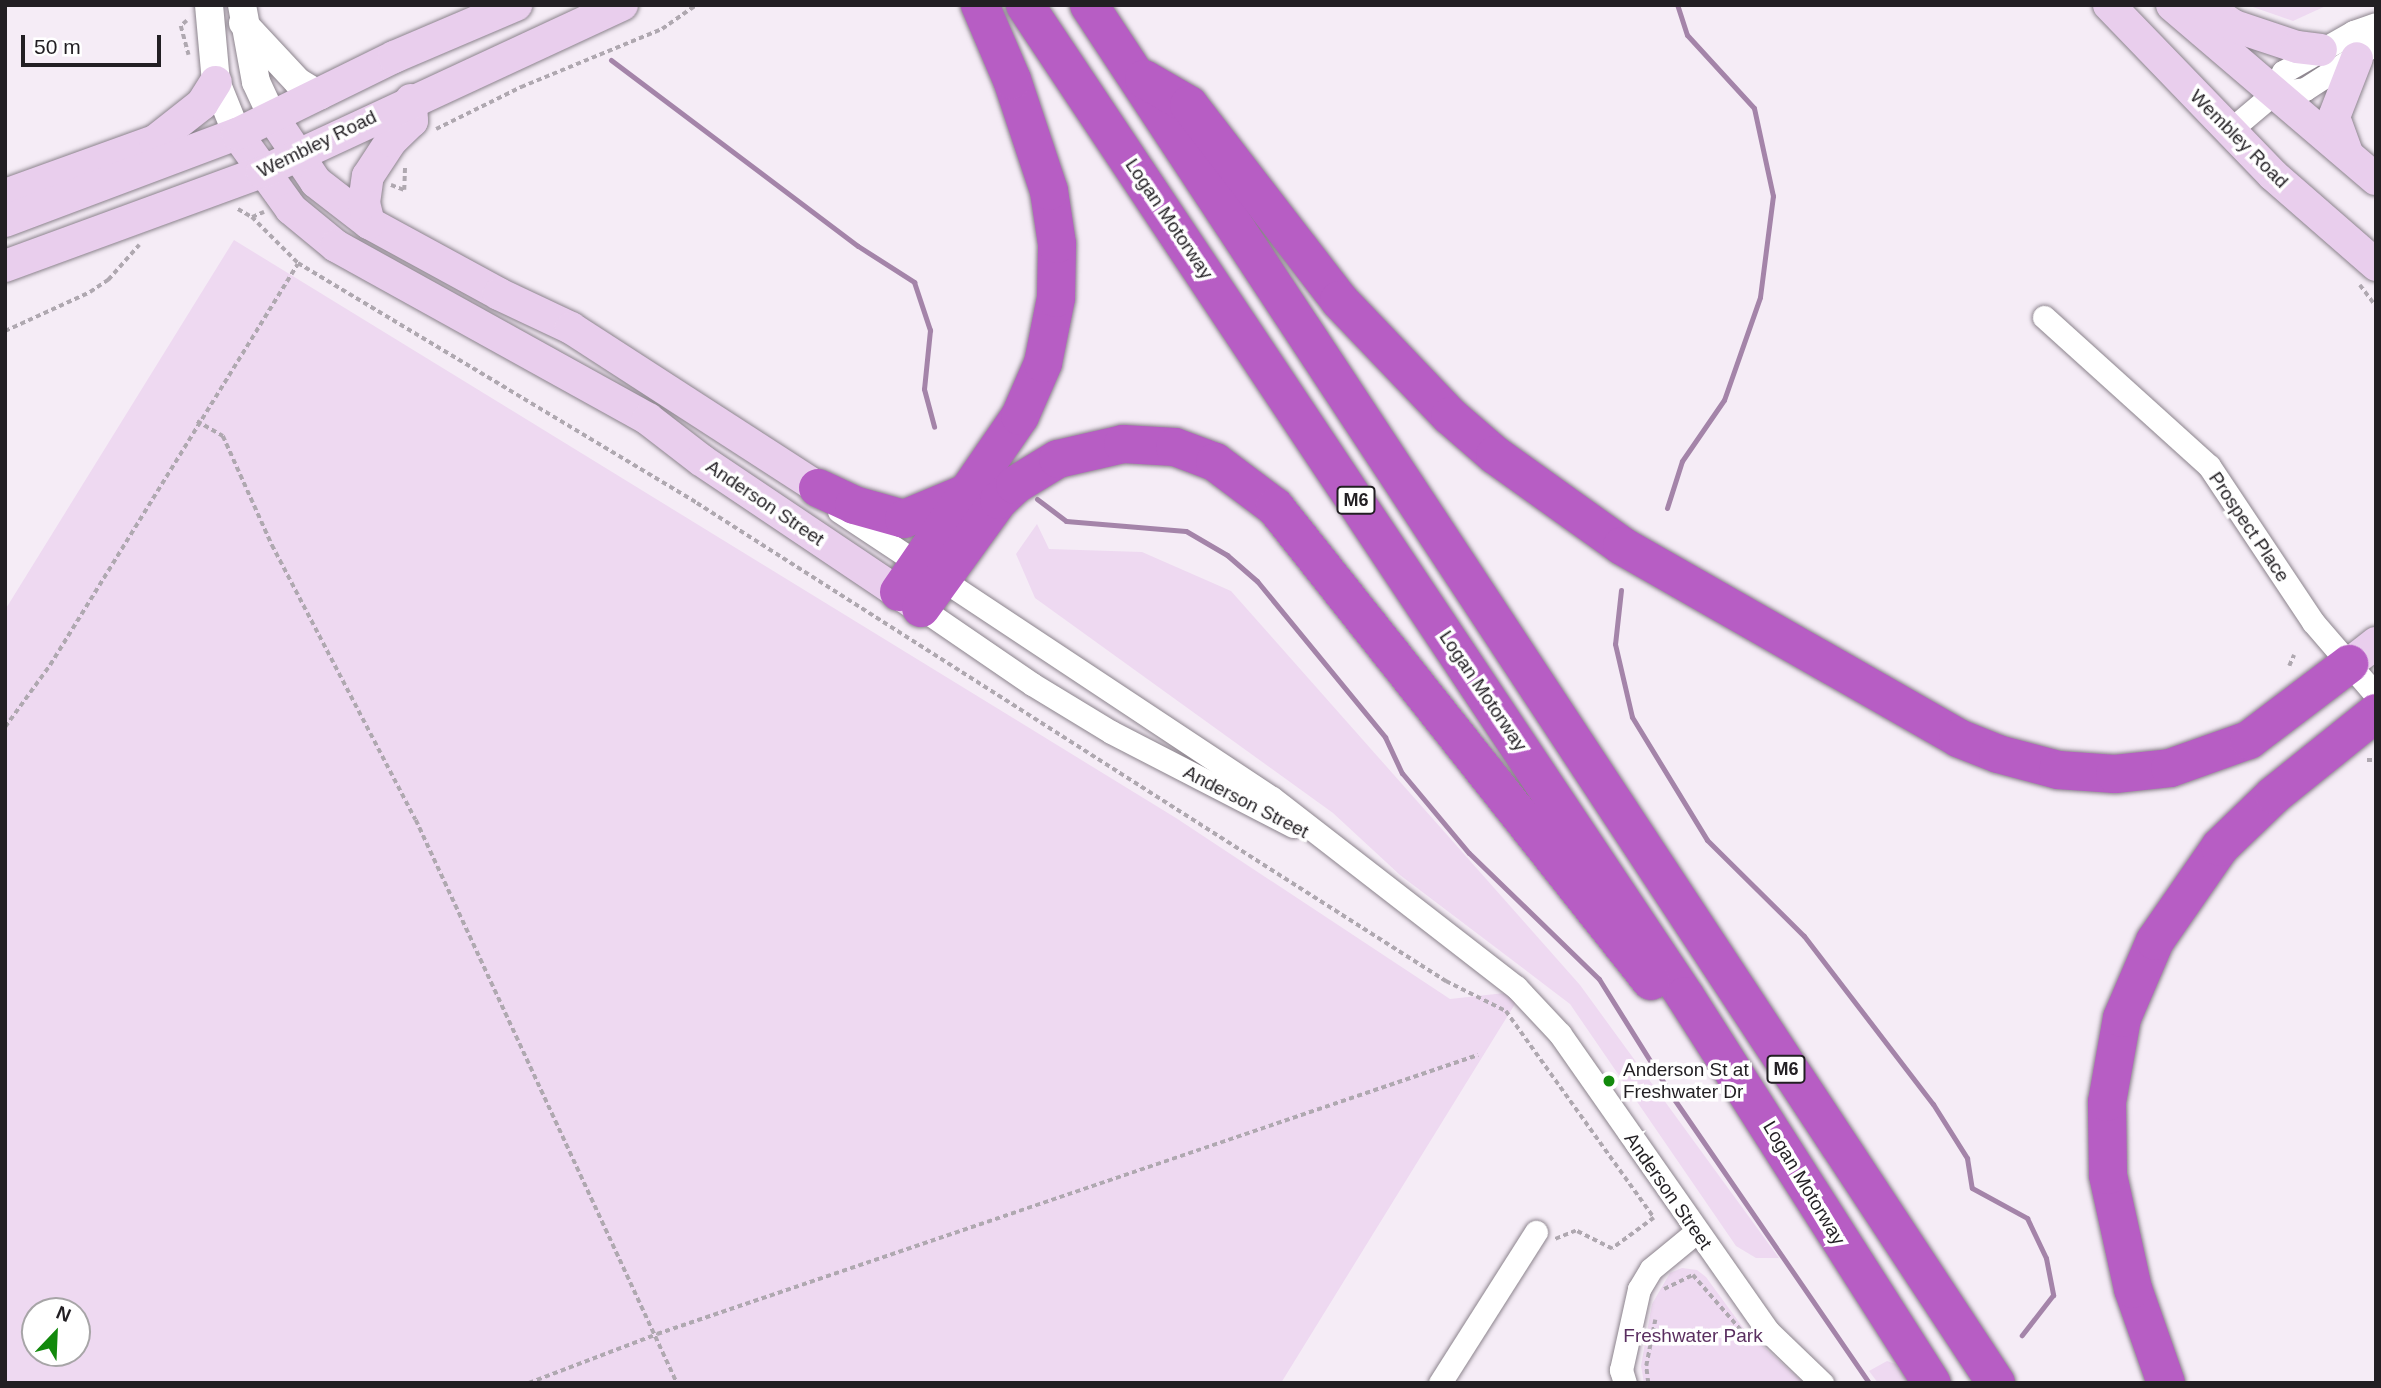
<!DOCTYPE html>
<html>
<head>
<meta charset="utf-8">
<style>
  body { margin:0 }
  #map { position:relative; width:2381px; height:1388px; overflow:hidden; background:#f5ecf6; font-family:Arial,sans-serif }
  div>[style] { position:absolute }
  .green>* { inset:0; background:#eed9f1 }
  .stream>* { height:5px; margin:-2.5px; padding:0 2.5px; transform-origin:2.5px; border-radius:2.5px; background:#a484a9 }
  .path>* { height:3.5px; margin-top:-1.75px; transform-origin:0; background:repeating-linear-gradient(90deg,#afa8b0 0 5px,transparent 0 8.5px) }
  .roads { filter:drop-shadow(0 0 2px #8b838c) drop-shadow(0 0 2px #8b838c) }
  .minor>* { height:23px; margin:-11.5px; padding:0 11.5px; transform-origin:11.5px; border-radius:11.5px; background:#fff }
  .tertiary>* { height:28px; margin:-14px; padding:0 14px; transform-origin:14px; border-radius:14px; background:#fff }
  .secondary>* { height:32px; margin:-16px; padding:0 16px; transform-origin:16px; border-radius:16px; background:#e9ceed }
  .motorway>* { height:38px; margin:-19px; padding:0 19px; transform-origin:19px; border-radius:19px; background:#b75dc4 }
  .dots>* { width:19px; height:19px; translate:-50% -50%; box-sizing:border-box; border:4px solid #fff; border-radius:50% }
  span { translate:-50% -50%; white-space:nowrap; text-align:center; line-height:1.15; -webkit-text-stroke:7px #fff; paint-order:stroke }
  .shield-label span { padding:2px 5px; background:#fff; border:2px solid; border-radius:5px; -webkit-text-stroke-width:0 }
  .shield-label { font-size:18px; color:#221f23; font-weight:700 }
  .street-label { font-size:19px; color:#221f23 }
  .poi-label { font-size:19px; color:#221f23 }
  .left { translate:0 -50%; text-align:left }
  .park-label { font-size:19px; color:#5a2f60 }
  .frame { position:absolute; inset:0; border:7px solid #221f23; pointer-events:none }
  .north { position:absolute; left:21px; top:1297px; width:70px; height:70px; box-sizing:border-box; background:#fff; border:2px solid #a7a5a7; border-radius:50%; rotate:23deg; font-size:19px; font-weight:700; line-height:28px; text-align:center; color:#221f23 }
  .north::after { content:''; display:block; margin:auto; width:24px; height:32px; background:#12890c; clip-path:polygon(50% 0,100% 100%,50% 72%,0 100%) }
  .scale { position:absolute; left:21px; top:35px; width:140px; height:32px; box-sizing:border-box; border:4px solid #221f23; border-top:0; padding-left:9px; font-size:21px; line-height:24px; white-space:nowrap; color:#221f23; -webkit-text-stroke:5px #fff; paint-order:stroke }
</style>
</head>
<body>
<div id="map">
  <div class="green">
    <div style="clip-path:polygon(2247px 5px,2328px 5px,2293px 21px)"></div>
    <div style="clip-path:polygon(evenodd,234px 240px,1176px 818px,1450px 999px,1523px 991px,1281px 1383px,5px 1383px,5px 610px,234px 240px,35px 1311px,77px 1311px,77px 1353px,35px 1353px,35px 1311px)"></div>
    <div style="clip-path:polygon(1037px 524px,1049px 549px,1142px 552px,1231px 591px,1580px 985px,1779px 1258px,1756px 1258px,1736px 1246px,1570px 1004px,1400px 875px,1333px 813px,1035px 598px,1016px 554px)"></div>
    <div style="clip-path:polygon(1682px 1268px,1697px 1270px,1706px 1277px,1744px 1329px,1804px 1383px,1644px 1383px,1641px 1366px,1652px 1304px,1670px 1273px)"></div>
    <div style="clip-path:polygon(1887px 1361px,1896px 1364px,1909px 1383px,1878px 1383px,1869px 1371px)"></div>
  </div>
  <div class="stream">
    <div style="left:611px;top:60px;width:309px;rotate:37deg"></div>
    <div style="left:858px;top:246px;width:67px;rotate:32.7deg"></div>
    <div style="left:914px;top:282px;width:51px;rotate:71.6deg"></div>
    <div style="left:930px;top:330px;width:59px;rotate:95.8deg"></div>
    <div style="left:924px;top:389px;width:39px;rotate:75deg"></div>
    <div style="left:1037px;top:499px;width:36px;rotate:37deg"></div>
    <div style="left:1066px;top:521px;width:120px;rotate:4.8deg"></div>
    <div style="left:1186px;top:531px;width:48px;rotate:30.3deg"></div>
    <div style="left:1227px;top:555px;width:40px;rotate:41deg"></div>
    <div style="left:1257px;top:581px;width:202px;rotate:50.6deg"></div>
    <div style="left:1385px;top:737px;width:40px;rotate:65deg"></div>
    <div style="left:1402px;top:773px;width:104px;rotate:50.1deg"></div>
    <div style="left:1469px;top:853px;width:181px;rotate:44.1deg"></div>
    <div style="left:1599px;top:979px;width:142px;rotate:58deg"></div>
    <div style="left:1674px;top:1099px;width:345px;rotate:55.5deg"></div>
    <div style="left:1667px;top:508px;width:49px;rotate:-72.3deg"></div>
    <div style="left:1682px;top:461px;width:74px;rotate:-55.5deg"></div>
    <div style="left:1724px;top:400px;width:109px;rotate:-70.7deg"></div>
    <div style="left:1760px;top:297px;width:102px;rotate:-82.7deg"></div>
    <div style="left:1773px;top:196px;width:90px;rotate:-102.2deg"></div>
    <div style="left:1754px;top:108px;width:99px;rotate:-132.5deg"></div>
    <div style="left:1687px;top:35px;width:32px;rotate:-108deg"></div>
    <div style="left:1621px;top:590px;width:54px;rotate:96.3deg"></div>
    <div style="left:1615px;top:644px;width:75px;rotate:76.9deg"></div>
    <div style="left:1632px;top:717px;width:144px;rotate:58.6deg"></div>
    <div style="left:1707px;top:840px;width:136px;rotate:44.7deg"></div>
    <div style="left:1804px;top:936px;width:212px;rotate:52.5deg"></div>
    <div style="left:1933px;top:1104px;width:64px;rotate:57.8deg"></div>
    <div style="left:1967px;top:1158px;width:30px;rotate:81deg"></div>
    <div style="left:1972px;top:1188px;width:63px;rotate:28.6deg"></div>
    <div style="left:2027px;top:1218px;width:44px;rotate:64.6deg"></div>
    <div style="left:2046px;top:1258px;width:38px;rotate:79deg"></div>
    <div style="left:2053px;top:1295px;width:51px;rotate:127.8deg"></div>
  </div>
  <div class="path">
    <div style="left:187px;top:21px;width:8px;rotate:140deg"></div>
    <div style="left:181px;top:26px;width:30px;rotate:75deg"></div>
    <div style="left:436px;top:129px;width:95px;rotate:-26.3deg"></div>
    <div style="left:521px;top:87px;width:152px;rotate:-22.4deg"></div>
    <div style="left:662px;top:29px;width:42px;rotate:-35.2deg"></div>
    <div style="left:391px;top:185px;width:14px;rotate:21deg"></div>
    <div style="left:404px;top:190px;width:24px;rotate:-88deg"></div>
    <div style="left:238px;top:209px;width:16px;rotate:30deg"></div>
    <div style="left:252px;top:217px;width:13px;rotate:-23deg"></div>
    <div style="left:252px;top:217px;width:65px;rotate:45deg"></div>
    <div style="left:298px;top:263px;width:466px;rotate:31deg"></div>
    <div style="left:697px;top:503px;width:889px;rotate:32.55deg"></div>
    <div style="left:1446px;top:981px;width:67px;rotate:26.6deg"></div>
    <div style="left:1506px;top:1011px;width:254px;rotate:54.4deg"></div>
    <div style="left:1654px;top:1218px;width:52px;rotate:143.6deg"></div>
    <div style="left:1612px;top:1249px;width:40px;rotate:-153.4deg"></div>
    <div style="left:1576px;top:1231px;width:24px;rotate:158deg"></div>
    <div style="left:2360px;top:285px;width:26px;rotate:53deg"></div>
    <div style="left:5px;top:331px;width:94px;rotate:-24.6deg"></div>
    <div style="left:90px;top:292px;width:22px;rotate:-34deg"></div>
    <div style="left:108px;top:280px;width:47px;rotate:-48.5deg"></div>
    <div style="left:197px;top:421px;width:30px;rotate:30deg"></div>
    <div style="left:223px;top:436px;width:120px;rotate:65.8deg"></div>
    <div style="left:272px;top:545px;width:310px;rotate:62.4deg"></div>
    <div style="left:416px;top:820px;width:621px;rotate:65.13deg"></div>
    <div style="left:2289px;top:666px;width:12px;rotate:-66deg"></div>
    <div style="left:5px;top:727px;width:77px;rotate:-54deg"></div>
    <div style="left:50px;top:665px;width:471px;rotate:-58.3deg"></div>
    <div style="left:2367px;top:760px;width:9px"></div>
    <div style="left:1664px;top:1289px;width:32px;rotate:-26deg"></div>
    <div style="left:1693px;top:1275px;width:82px;rotate:48.9deg"></div>
    <div style="left:529px;top:1383px;width:137px;rotate:-20.9deg"></div>
    <div style="left:657px;top:1334px;width:867px;rotate:-18.77deg"></div>
    <div style="left:1648px;top:1383px;width:17px;rotate:-97deg"></div>
    <div style="left:1646px;top:1366px;width:47px;rotate:-78.9deg"></div>
  </div>
  <div class="roads">
    <div class="minor">
      <div style="left:2274px;top:93px;width:31px;rotate:-7deg"></div>
      <div style="left:2305px;top:89px;width:85px;rotate:-32.9deg"></div>
      <div style="left:2229px;top:131px;width:59px;rotate:-40.2deg"></div>
      <div style="left:2274px;top:93px;width:23px;rotate:-67deg"></div>
      <div style="left:2283px;top:72px;width:81px;rotate:-29.7deg"></div>
      <div style="left:2353px;top:32px;width:24px;rotate:-19deg"></div>
      <div style="left:2044px;top:317px;width:222px;rotate:42.1deg"></div>
      <div style="left:2209px;top:466px;width:187px;rotate:56.3deg"></div>
      <div style="left:2313px;top:622px;width:96px;rotate:49.2deg"></div>
      <div style="left:839px;top:511px;width:519px;rotate:33.54deg"></div>
      <div style="left:1272px;top:798px;width:309px;rotate:37.8deg"></div>
      <div style="left:1516px;top:987px;width:64px;rotate:46.9deg"></div>
      <div style="left:1560px;top:1034px;width:364px;rotate:55deg"></div>
      <div style="left:1769px;top:1332px;width:74px;rotate:43.9deg"></div>
      <div style="left:921px;top:608px;width:135px;rotate:34.4deg"></div>
      <div style="left:1032px;top:684px;width:92px;rotate:31.3deg"></div>
      <div style="left:1111px;top:732px;width:205px;rotate:27.3deg"></div>
      <div style="left:1440px;top:1383px;width:179px;rotate:-57.6deg"></div>
      <div style="left:1625px;top:1383px;width:14px;rotate:-107deg"></div>
      <div style="left:1621px;top:1370px;width:83px;rotate:-77.5deg"></div>
      <div style="left:1639px;top:1289px;width:23px;rotate:-59deg"></div>
      <div style="left:1651px;top:1269px;width:58px;rotate:-39.4deg"></div>
    </div>
    <div class="tertiary">
      <div style="left:209px;top:5px;width:77px;rotate:84.8deg"></div>
      <div style="left:216px;top:82px;width:56px;rotate:68deg"></div>
      <div style="left:242px;top:5px;width:78px;rotate:79.7deg"></div>
      <div style="left:256px;top:82px;width:40px;rotate:65deg"></div>
      <div style="left:243px;top:23px;width:81px;rotate:47deg"></div>
      <div style="left:298px;top:82px;width:26px;rotate:31deg"></div>
    </div>
    <div class="secondary">
      <div style="left:2109px;top:5px;width:236px;rotate:46deg"></div>
      <div style="left:2273px;top:175px;width:137px;rotate:41.1deg"></div>
      <div style="left:2172px;top:5px;width:268px;rotate:40.5deg"></div>
      <div style="left:2203px;top:5px;width:37px;rotate:34deg"></div>
      <div style="left:2234px;top:26px;width:66px;rotate:18.4deg"></div>
      <div style="left:2297px;top:47px;width:24px;rotate:7deg"></div>
      <div style="left:273px;top:118px;width:77px;rotate:56.1deg"></div>
      <div style="left:316px;top:182px;width:67px;rotate:37.7deg"></div>
      <div style="left:369px;top:223px;width:148px;rotate:28.6deg"></div>
      <div style="left:499px;top:294px;width:80px;rotate:25.3deg"></div>
      <div style="left:571px;top:328px;width:294px;rotate:32.9deg"></div>
      <div style="left:237px;top:134px;width:92px;rotate:54.2deg"></div>
      <div style="left:291px;top:209px;width:58px;rotate:39.4deg"></div>
      <div style="left:336px;top:246px;width:357px;rotate:29deg"></div>
      <div style="left:648px;top:419px;width:67px;rotate:37.7deg"></div>
      <div style="left:701px;top:460px;width:260px;rotate:33.9deg"></div>
      <div style="left:2347px;top:153px;width:38px;rotate:-110deg"></div>
      <div style="left:2334px;top:117px;width:63px;rotate:-68.7deg"></div>
      <div style="left:5px;top:195px;width:159px;rotate:-19.8deg"></div>
      <div style="left:155px;top:141px;width:60px;rotate:-38.2deg"></div>
      <div style="left:202px;top:104px;width:26px;rotate:-58deg"></div>
      <div style="left:5px;top:221px;width:248px;rotate:-20.6deg"></div>
      <div style="left:237px;top:134px;width:175px;rotate:-26.1deg"></div>
      <div style="left:394px;top:57px;width:133px;rotate:-23.1deg"></div>
      <div style="left:369px;top:223px;width:21px;rotate:-104deg"></div>
      <div style="left:364px;top:203px;width:27px;rotate:-82deg"></div>
      <div style="left:368px;top:176px;width:42px;rotate:-56.7deg"></div>
      <div style="left:391px;top:141px;width:29px;rotate:-44deg"></div>
      <div style="left:412px;top:121px;width:21px;rotate:-93deg"></div>
      <div style="left:5px;top:266px;width:274px;rotate:-20.1deg"></div>
      <div style="left:262px;top:172px;width:397px;rotate:-24.9deg"></div>
      <div style="left:2349px;top:664px;width:34px;rotate:-38deg"></div>
    </div>
    <div class="motorway">
      <div style="left:1025px;top:5px;width:1191px;rotate:56.34deg"></div>
      <div style="left:1685px;top:996px;width:459px;rotate:57.5deg"></div>
      <div style="left:1089px;top:5px;width:1650px;rotate:56.65deg"></div>
      <div style="left:1144px;top:79px;width:52px;rotate:30deg"></div>
      <div style="left:1189px;top:105px;width:246px;rotate:52.4deg"></div>
      <div style="left:1339px;top:300px;width:161px;rotate:46.3deg"></div>
      <div style="left:1450px;top:416px;width:60px;rotate:40.9deg"></div>
      <div style="left:1495px;top:455px;width:156px;rotate:35.6deg"></div>
      <div style="left:1622px;top:546px;width:387px;rotate:29.7deg"></div>
      <div style="left:1958px;top:738px;width:43px;rotate:21.8deg"></div>
      <div style="left:1998px;top:754px;width:62px;rotate:14.9deg"></div>
      <div style="left:2058px;top:770px;width:57px;rotate:4deg"></div>
      <div style="left:2115px;top:774px;width:55px;rotate:-6.2deg"></div>
      <div style="left:2170px;top:768px;width:84px;rotate:-19.5deg"></div>
      <div style="left:2249px;top:740px;width:126px;rotate:-37.2deg"></div>
      <div style="left:818px;top:488px;width:40px;rotate:25deg"></div>
      <div style="left:854px;top:505px;width:52px;rotate:15.6deg"></div>
      <div style="left:904px;top:519px;width:65px;rotate:-22.6deg"></div>
      <div style="left:899px;top:592px;width:214px;rotate:-55.5deg"></div>
      <div style="left:1020px;top:416px;width:58px;rotate:-66.5deg"></div>
      <div style="left:1043px;top:363px;width:66px;rotate:-78.7deg"></div>
      <div style="left:1056px;top:298px;width:54px;rotate:-88.9deg"></div>
      <div style="left:1057px;top:244px;width:54px;rotate:-98.6deg"></div>
      <div style="left:1049px;top:191px;width:117px;rotate:-108.4deg"></div>
      <div style="left:1012px;top:80px;width:82px;rotate:-113.1deg"></div>
      <div style="left:921px;top:608px;width:133px;rotate:-54.2deg"></div>
      <div style="left:999px;top:500px;width:22px;rotate:-43deg"></div>
      <div style="left:1015px;top:485px;width:50px;rotate:-31.2deg"></div>
      <div style="left:1058px;top:459px;width:67px;rotate:-13deg"></div>
      <div style="left:1123px;top:444px;width:52px;rotate:3.3deg"></div>
      <div style="left:1175px;top:447px;width:43px;rotate:20.6deg"></div>
      <div style="left:1215px;top:462px;width:75px;rotate:36.9deg"></div>
      <div style="left:1275px;top:507px;width:605px;rotate:51.58deg"></div>
      <div style="left:2166px;top:1383px;width:100px;rotate:-109.3deg"></div>
      <div style="left:2133px;top:1289px;width:117px;rotate:-102.4deg"></div>
      <div style="left:2108px;top:1175px;width:73px;rotate:-90.8deg"></div>
      <div style="left:2107px;top:1102px;width:85px;rotate:-79.9deg"></div>
      <div style="left:2122px;top:1018px;width:84px;rotate:-66.8deg"></div>
      <div style="left:2155px;top:941px;width:114px;rotate:-55.3deg"></div>
      <div style="left:2220px;top:847px;width:75px;rotate:-43.9deg"></div>
      <div style="left:2274px;top:795px;width:131px;rotate:-38.8deg"></div>
    </div>
  </div>
  <div class="dots">
    <div style="left:1609px;top:1081px;background:#12890c"></div>
  </div>
  <div class="shield-label">
    <span style="left:1356px;top:500px">M6</span>
    <span style="left:1786px;top:1069px">M6</span>
  </div>
  <div class="street-label">
    <span style="left:2239px;top:139px;rotate:45deg">Wembley Road</span>
    <span style="left:317px;top:144px;rotate:-26deg">Wembley Road</span>
    <span style="left:1169px;top:219px;rotate:56deg">Logan Motorway</span>
    <span style="left:765px;top:503px;rotate:34deg">Anderson Street</span>
    <span style="left:2249px;top:527px;rotate:56deg">Prospect Place</span>
    <span style="left:1483px;top:691px;rotate:56deg">Logan Motorway</span>
    <span style="left:1246px;top:802px;rotate:27deg">Anderson Street</span>
    <span style="left:1804px;top:1183px;rotate:59deg">Logan Motorway</span>
    <span style="left:1668px;top:1191px;rotate:55deg">Anderson Street</span>
  </div>
  <div class="poi-label">
    <span class="left" style="left:1623px;top:1081px">Anderson St at<br>Freshwater Dr</span>
  </div>
  <div class="park-label">
    <span style="left:1693px;top:1336px">Freshwater Park</span>
  </div>
  <div class="frame"></div>
  <div class="north">N</div>
  <div class="scale">50 m</div>
</div>
</body>
</html>
